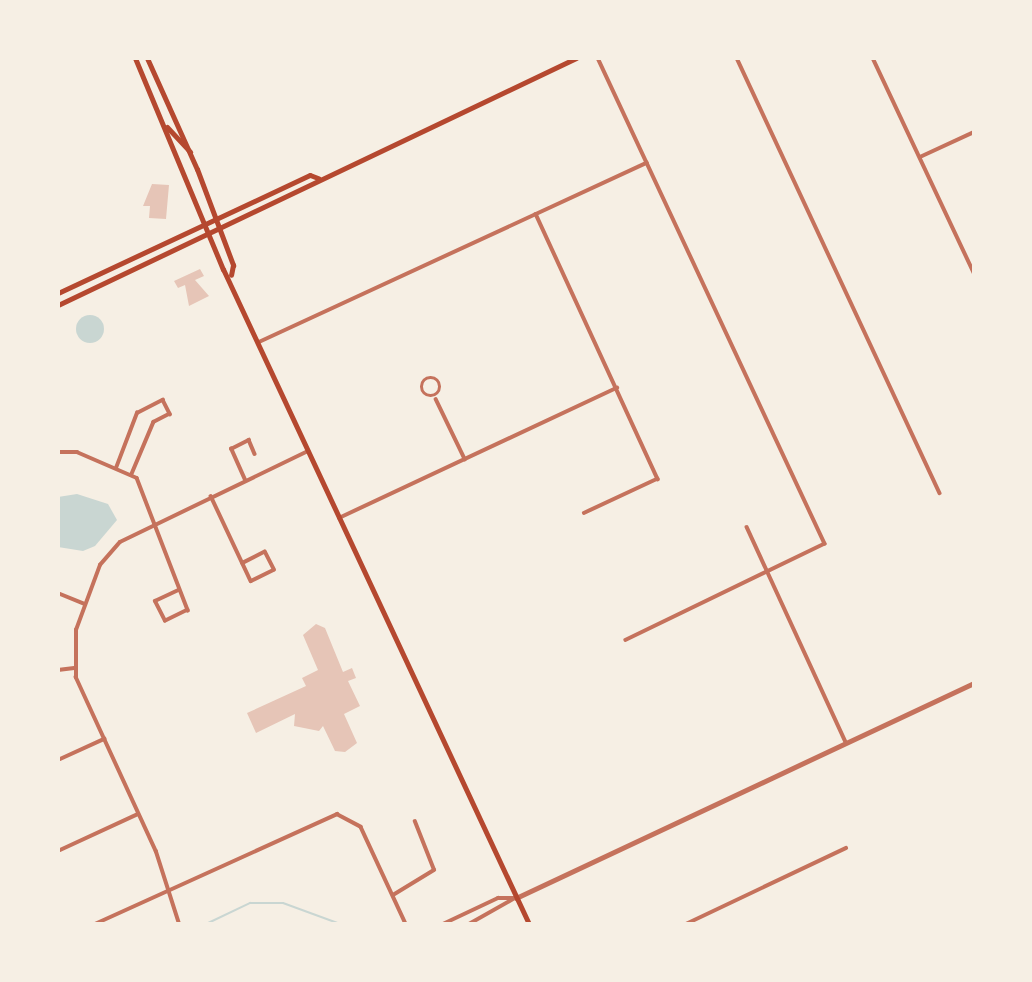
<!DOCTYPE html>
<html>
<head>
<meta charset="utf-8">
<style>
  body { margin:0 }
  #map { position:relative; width:1032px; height:982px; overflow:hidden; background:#f6efe4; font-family:"Zilla Slab",serif }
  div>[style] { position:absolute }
  .water>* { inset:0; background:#c9d6d2 }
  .round { border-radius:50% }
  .stream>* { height:2px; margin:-1px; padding:0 1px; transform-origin:1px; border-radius:1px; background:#c9d6d2 }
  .building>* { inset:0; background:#e6c5b7 }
  .minor>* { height:3.5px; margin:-1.75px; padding:0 1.75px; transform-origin:1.75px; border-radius:1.75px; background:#c5725c }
  .minor>.ring { margin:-1.75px; padding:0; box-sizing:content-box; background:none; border:3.5px solid #c5725c; border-radius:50% }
  .tertiary>* { height:4.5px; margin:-2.25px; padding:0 2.25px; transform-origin:2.25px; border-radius:2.25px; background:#c5725c }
  .secondary>* { height:5px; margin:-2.5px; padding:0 2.5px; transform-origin:2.5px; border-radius:2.5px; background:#b5482f }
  span { translate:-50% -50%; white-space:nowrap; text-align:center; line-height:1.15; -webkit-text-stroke:6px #f6efe4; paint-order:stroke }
  .frame { position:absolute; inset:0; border:60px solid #f6efe4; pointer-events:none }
</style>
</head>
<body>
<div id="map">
  <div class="water">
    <div class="round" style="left:76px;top:315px;width:28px;height:28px"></div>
    <div style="clip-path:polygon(77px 494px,108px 504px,117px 520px,95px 546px,83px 551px,58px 547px,58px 497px)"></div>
  </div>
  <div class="stream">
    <div style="left:206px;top:924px;width:49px;rotate:-25.5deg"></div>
    <div style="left:250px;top:903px;width:33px"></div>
    <div style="left:283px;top:903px;width:61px;rotate:20.2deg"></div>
  </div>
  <div class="building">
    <div style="clip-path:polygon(152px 184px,169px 185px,166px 219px,149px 218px,150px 206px,143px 206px)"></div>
    <div style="clip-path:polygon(200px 269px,204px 276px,195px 280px,209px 296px,189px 306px,185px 285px,178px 288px,174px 281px)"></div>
    <div style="clip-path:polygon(316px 624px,325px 628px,343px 672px,352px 668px,356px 678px,348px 681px,360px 706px,344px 714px,357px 743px,345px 752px,335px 751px,323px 726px,319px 731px,294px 726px,295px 714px,256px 733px,247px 713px,306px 686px,302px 678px,318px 670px,303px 635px)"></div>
  </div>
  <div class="minor">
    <div style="left:598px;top:58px;width:536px;rotate:64.96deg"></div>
    <div style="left:825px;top:544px;width:221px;rotate:154.2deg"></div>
    <div style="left:737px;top:58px;width:480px;rotate:65deg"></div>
    <div style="left:873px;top:58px;width:238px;rotate:64.8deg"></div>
    <div style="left:920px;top:157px;width:60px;rotate:-24.8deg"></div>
    <div style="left:536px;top:214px;width:292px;rotate:65.3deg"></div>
    <div style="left:658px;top:479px;width:81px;rotate:155deg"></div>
    <div style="left:259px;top:342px;width:427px;rotate:-24.8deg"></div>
    <div class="ring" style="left:422px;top:378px;width:14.5px;height:14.5px"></div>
    <div style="left:436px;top:399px;width:67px;rotate:64.2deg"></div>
    <div style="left:58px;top:452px;width:19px"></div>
    <div style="left:77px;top:452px;width:65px;rotate:23.4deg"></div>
    <div style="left:137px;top:478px;width:142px;rotate:68.9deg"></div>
    <div style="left:188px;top:610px;width:25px;rotate:154deg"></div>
    <div style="left:165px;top:621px;width:22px;rotate:-117deg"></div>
    <div style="left:155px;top:601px;width:26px;rotate:-25deg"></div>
    <div style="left:116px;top:468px;width:59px;rotate:-69.1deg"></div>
    <div style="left:137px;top:413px;width:29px;rotate:-27deg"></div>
    <div style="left:163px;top:400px;width:16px;rotate:63deg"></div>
    <div style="left:170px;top:414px;width:18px;rotate:153deg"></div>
    <div style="left:154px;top:422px;width:56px;rotate:112.9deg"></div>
    <div style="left:245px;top:480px;width:34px;rotate:-114deg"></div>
    <div style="left:231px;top:449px;width:20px;rotate:-27deg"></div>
    <div style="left:249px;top:440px;width:15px;rotate:67deg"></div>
    <div style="left:211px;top:496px;width:94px;rotate:64.8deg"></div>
    <div style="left:251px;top:581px;width:25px;rotate:-26deg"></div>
    <div style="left:274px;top:570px;width:20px;rotate:-117deg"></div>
    <div style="left:265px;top:552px;width:25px;rotate:153deg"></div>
    <div style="left:339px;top:518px;width:307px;rotate:-25.1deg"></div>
    <div style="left:747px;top:527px;width:237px;rotate:65.3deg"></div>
    <div style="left:58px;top:593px;width:29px;rotate:22deg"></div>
    <div style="left:58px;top:670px;width:16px;rotate:-7deg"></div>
    <div style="left:58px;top:760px;width:51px;rotate:-24.5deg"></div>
    <div style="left:58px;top:851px;width:88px;rotate:-24.8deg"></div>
    <div style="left:393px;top:895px;width:48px;rotate:-31.4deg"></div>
    <div style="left:434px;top:870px;width:52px;rotate:-111.6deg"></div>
    <div style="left:95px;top:924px;width:266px;rotate:-24.4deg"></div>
    <div style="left:337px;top:814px;width:27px;rotate:28deg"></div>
    <div style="left:361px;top:827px;width:107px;rotate:65.1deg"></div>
    <div style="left:179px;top:924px;width:76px;rotate:-107.7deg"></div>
    <div style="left:156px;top:852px;width:192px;rotate:-114.7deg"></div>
    <div style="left:76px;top:678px;width:48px;rotate:-90deg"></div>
    <div style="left:76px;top:630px;width:69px;rotate:-69.7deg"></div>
    <div style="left:100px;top:565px;width:30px;rotate:-49deg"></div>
    <div style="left:120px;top:542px;width:209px;rotate:-25.8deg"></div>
    <div style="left:443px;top:924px;width:61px;rotate:-25.3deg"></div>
    <div style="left:498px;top:898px;width:18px"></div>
    <div style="left:469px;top:924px;width:53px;rotate:-29.5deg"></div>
    <div style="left:686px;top:924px;width:177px;rotate:-25.4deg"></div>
  </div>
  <div class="tertiary">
    <div style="left:516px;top:898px;width:506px;rotate:-25.15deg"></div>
  </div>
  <div class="secondary">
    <div style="left:135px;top:58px;width:229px;rotate:67.4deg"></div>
    <div style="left:223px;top:269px;width:723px;rotate:64.96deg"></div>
    <div style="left:147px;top:58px;width:122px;rotate:65.8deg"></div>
    <div style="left:197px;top:169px;width:103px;rotate:69.4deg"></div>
    <div style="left:233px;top:265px;width:10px;rotate:101deg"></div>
    <div style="left:167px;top:127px;width:34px;rotate:47deg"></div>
    <div style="left:58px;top:293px;width:278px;rotate:-25.1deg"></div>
    <div style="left:310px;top:175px;width:9px;rotate:21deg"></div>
    <div style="left:58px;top:305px;width:574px;rotate:-25.49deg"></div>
  </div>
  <div class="frame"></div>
</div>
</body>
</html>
